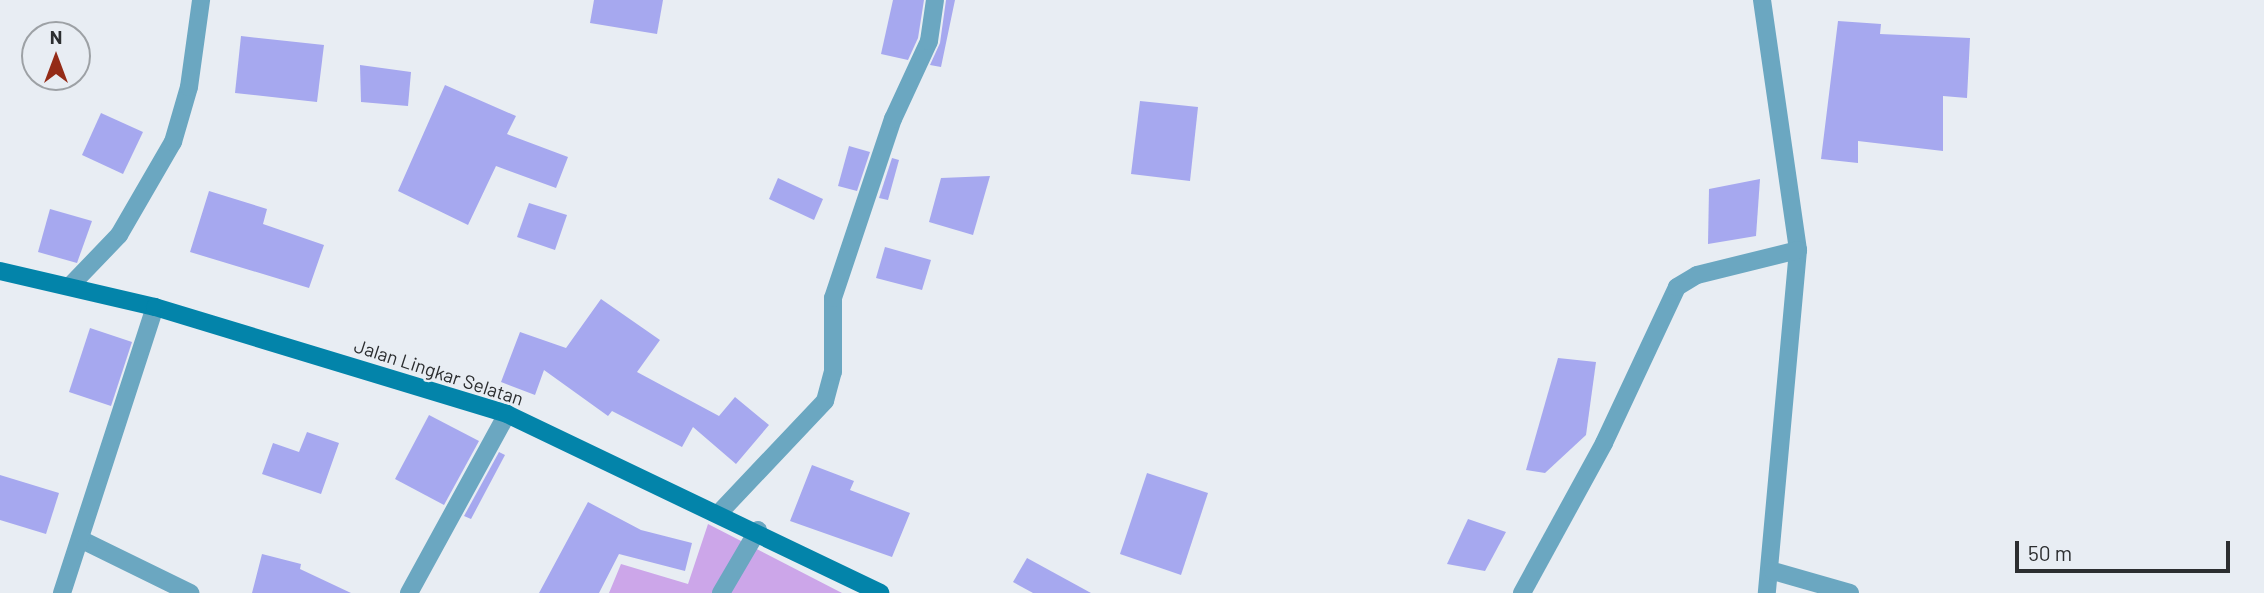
<!DOCTYPE html>
<html>
<head>
<meta charset="utf-8">
<style>
  body { margin:0 }
  #map { position:relative; width:2264px; height:593px; overflow:hidden; background:#e8edf3; font-family:Barlow,sans-serif }
  div>[style] { position:absolute }
  .forest>* { inset:0; background:#cca6e9 }
  .building>* { inset:0; background:#a6a8ef }
  .street>* { height:18px; margin:-9px; padding:0 9px; transform-origin:9px; border-radius:9px; background:#6ba7c1 }
  .secondary>* { height:18px; margin:-9px; padding:0 9px; transform-origin:9px; border-radius:9px; background:#0384aa }
  span { translate:-50% -50%; white-space:nowrap; text-align:center; line-height:1.15; -webkit-text-stroke:5px #e8edf3; paint-order:stroke }
  .street-label { font-size:19px; color:#2c2e30 }
  .north { position:absolute; left:21px; top:21px; width:70px; height:70px; box-sizing:border-box; background:#e8edf3; border:2px solid #9da1a5; border-radius:50%; rotate:0deg; font-size:19px; font-weight:700; line-height:28px; text-align:center; color:#2c2e30 }
  .north::after { content:''; display:block; margin:auto; width:24px; height:32px; background:#942b17; clip-path:polygon(50% 0,100% 100%,50% 72%,0 100%) }
  .scale { position:absolute; left:2015px; top:541px; width:215px; height:32px; box-sizing:border-box; border:4px solid #2c2e30; border-top:0; padding-left:9px; font-size:21px; line-height:24px; white-space:nowrap; color:#2c2e30; -webkit-text-stroke:5px #e8edf3; paint-order:stroke }
</style>
</head>
<body>
<div id="map">
  <div class="forest">
    <div style="clip-path:polygon(708px 524px,842px 593px,609px 593px,621px 564px,688px 584px)"></div>
  </div>
  <div class="building">
    <div style="clip-path:polygon(594px 0,663px 0,657px 34px,590px 23px)"></div>
    <div style="clip-path:polygon(893px 0,924px 0,918px 38px,908px 60px,881px 54px)"></div>
    <div style="clip-path:polygon(946px 0,955px 0,941px 67px,930px 65px,940px 43px)"></div>
    <div style="clip-path:polygon(1838px 21px,1881px 24px,1880px 34px,1970px 38px,1967px 98px,1943px 96px,1943px 151px,1858px 141px,1858px 163px,1821px 159px)"></div>
    <div style="clip-path:polygon(241px 36px,324px 45px,317px 102px,235px 93px)"></div>
    <div style="clip-path:polygon(360px 65px,411px 72px,408px 106px,361px 102px)"></div>
    <div style="clip-path:polygon(445px 85px,516px 116px,507px 134px,568px 157px,556px 188px,496px 166px,468px 225px,398px 191px)"></div>
    <div style="clip-path:polygon(1140px 101px,1198px 107px,1190px 181px,1131px 174px)"></div>
    <div style="clip-path:polygon(101px 113px,143px 132px,123px 174px,82px 155px)"></div>
    <div style="clip-path:polygon(849px 146px,870px 152px,857px 191px,838px 186px)"></div>
    <div style="clip-path:polygon(892px 158px,899px 160px,888px 200px,879px 198px)"></div>
    <div style="clip-path:polygon(990px 176px,973px 235px,929px 222px,941px 178px)"></div>
    <div style="clip-path:polygon(778px 178px,823px 199px,814px 220px,769px 199px)"></div>
    <div style="clip-path:polygon(1760px 179px,1756px 236px,1708px 244px,1709px 189px)"></div>
    <div style="clip-path:polygon(209px 191px,267px 209px,263px 224px,324px 245px,309px 288px,190px 252px)"></div>
    <div style="clip-path:polygon(529px 203px,567px 215px,555px 250px,517px 237px)"></div>
    <div style="clip-path:polygon(50px 209px,92px 221px,77px 263px,38px 252px)"></div>
    <div style="clip-path:polygon(885px 247px,931px 260px,922px 290px,876px 278px)"></div>
    <div style="clip-path:polygon(601px 299px,660px 340px,637px 372px,719px 416px,735px 397px,769px 425px,736px 464px,693px 427px,682px 447px,612px 411px,608px 416px,544px 370px,535px 395px,501px 382px,520px 332px,566px 348px)"></div>
    <div style="clip-path:polygon(90px 328px,132px 342px,111px 406px,69px 392px)"></div>
    <div style="clip-path:polygon(1558px 358px,1596px 362px,1586px 435px,1545px 473px,1526px 470px)"></div>
    <div style="clip-path:polygon(429px 415px,479px 441px,444px 505px,395px 479px)"></div>
    <div style="clip-path:polygon(307px 432px,339px 443px,321px 494px,262px 474px,273px 443px,299px 452px)"></div>
    <div style="clip-path:polygon(499px 452px,505px 455px,471px 519px,464px 516px)"></div>
    <div style="clip-path:polygon(812px 465px,854px 481px,850px 490px,910px 513px,892px 557px,790px 521px)"></div>
    <div style="clip-path:polygon(1147px 473px,1208px 493px,1181px 575px,1120px 554px)"></div>
    <div style="clip-path:polygon(0 475px,59px 493px,46px 534px,0 520px)"></div>
    <div style="clip-path:polygon(588px 502px,641px 530px,692px 543px,685px 571px,619px 554px,599px 593px,539px 593px)"></div>
    <div style="clip-path:polygon(1468px 519px,1506px 532px,1485px 571px,1447px 564px)"></div>
    <div style="clip-path:polygon(262px 554px,301px 564px,300px 569px,351px 593px,252px 593px)"></div>
    <div style="clip-path:polygon(1027px 558px,1091px 593px,1033px 593px,1013px 582px)"></div>
  </div>
  <div class="street">
    <div style="left:1762px;top:0;width:253px;rotate:81.8deg"></div>
    <div style="left:1798px;top:250px;width:344px;rotate:95.2deg"></div>
    <div style="left:70px;top:286px;width:71px;rotate:-46.1deg"></div>
    <div style="left:119px;top:235px;width:108px;rotate:-59.9deg"></div>
    <div style="left:173px;top:142px;width:57px;rotate:-73.8deg"></div>
    <div style="left:189px;top:87px;width:88px;rotate:-82.1deg"></div>
    <div style="left:720px;top:512px;width:153px;rotate:-46.6deg"></div>
    <div style="left:825px;top:401px;width:30px;rotate:-75deg"></div>
    <div style="left:833px;top:372px;width:74px;rotate:-90deg"></div>
    <div style="left:833px;top:298px;width:189px;rotate:-71.5deg"></div>
    <div style="left:893px;top:119px;width:86px;rotate:-65.2deg"></div>
    <div style="left:929px;top:41px;width:41px;rotate:-81.7deg"></div>
    <div style="left:80px;top:539px;width:123px;rotate:26.1deg"></div>
    <div style="left:1773px;top:571px;width:80px;rotate:15.9deg"></div>
    <div style="left:62px;top:593px;width:301px;rotate:-72deg"></div>
    <div style="left:409px;top:593px;width:204px;rotate:-61.3deg"></div>
    <div style="left:721px;top:593px;width:73px;rotate:-59.6deg"></div>
    <div style="left:1522px;top:593px;width:171px;rotate:-61.3deg"></div>
    <div style="left:1604px;top:443px;width:172px;rotate:-64.9deg"></div>
    <div style="left:1677px;top:287px;width:23px;rotate:-31deg"></div>
    <div style="left:1697px;top:275px;width:104px;rotate:-13.9deg"></div>
  </div>
  <div class="secondary">
    <div style="left:0;top:271px;width:159px;rotate:13.1deg"></div>
    <div style="left:155px;top:307px;width:368px;rotate:16.9deg"></div>
    <div style="left:507px;top:414px;width:414px;rotate:25.6deg"></div>
  </div>
  <div class="street-label">
    <span style="left:439px;top:372px;rotate:18deg">Jalan Lingkar Selatan</span>
  </div>
  <div class="north">N</div>
  <div class="scale">50 m</div>
</div>
</body>
</html>
